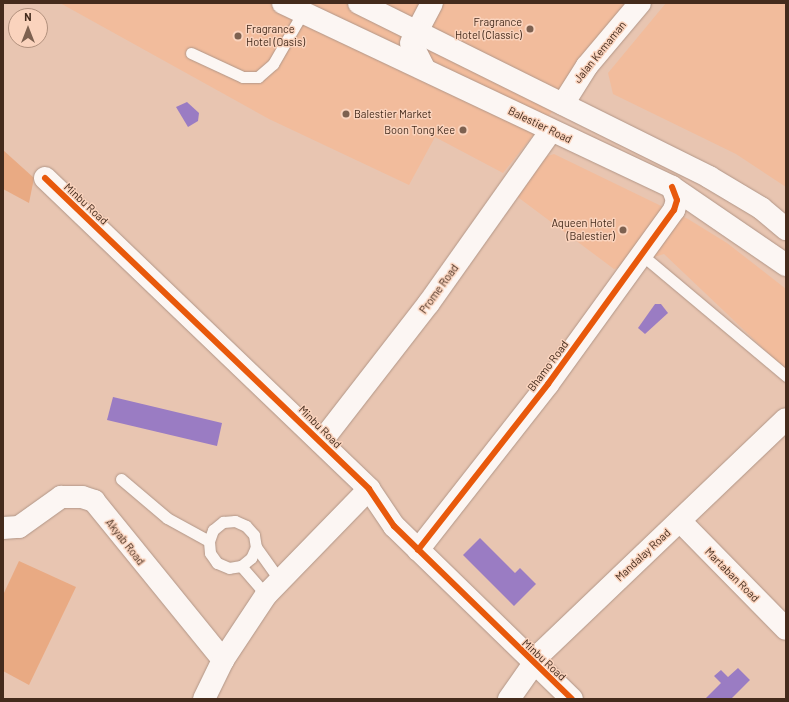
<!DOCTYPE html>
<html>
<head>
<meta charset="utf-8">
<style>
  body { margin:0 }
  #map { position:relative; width:789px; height:702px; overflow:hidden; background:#e8c5b1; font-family:Barlow,sans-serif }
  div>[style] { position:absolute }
  .built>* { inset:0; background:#f2bc9c }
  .green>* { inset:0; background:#e9aa83 }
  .water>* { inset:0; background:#9a7cc3 }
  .roads { filter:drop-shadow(0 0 1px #b19687) drop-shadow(0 0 1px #b19687) }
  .service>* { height:11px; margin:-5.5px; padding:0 5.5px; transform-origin:5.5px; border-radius:5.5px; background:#fcf6f3 }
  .minor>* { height:22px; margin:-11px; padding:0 11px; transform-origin:11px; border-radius:11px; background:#fcf6f3 }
  .primary>* { height:22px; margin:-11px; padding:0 11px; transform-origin:11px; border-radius:11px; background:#fcf6f3 }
  .cycleway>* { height:6px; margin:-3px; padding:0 3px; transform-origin:3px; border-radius:3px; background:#e8590c }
  .dots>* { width:11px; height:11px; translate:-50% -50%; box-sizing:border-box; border:2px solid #fad3bd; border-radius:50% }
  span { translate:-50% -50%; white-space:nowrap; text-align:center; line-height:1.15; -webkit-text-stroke:3px #fad3bd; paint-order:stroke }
  .poi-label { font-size:11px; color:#442b1c }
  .right { translate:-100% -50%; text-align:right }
  .left { translate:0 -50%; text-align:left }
  .street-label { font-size:11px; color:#442b1c }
  .frame { position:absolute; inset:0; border:4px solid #442b1c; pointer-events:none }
  .north { position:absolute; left:8px; top:8px; width:40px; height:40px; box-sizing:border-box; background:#fad3bd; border:1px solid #b1907d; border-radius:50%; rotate:0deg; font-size:11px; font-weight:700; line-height:16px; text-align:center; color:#442b1c }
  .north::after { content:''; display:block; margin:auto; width:14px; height:18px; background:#7d6150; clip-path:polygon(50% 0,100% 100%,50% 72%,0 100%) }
</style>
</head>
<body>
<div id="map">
  <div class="built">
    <div style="clip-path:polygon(60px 3px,639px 3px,503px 173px,435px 137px,409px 185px,269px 119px)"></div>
    <div style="clip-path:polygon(666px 3px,786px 3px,786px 187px,736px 154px,613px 94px,608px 73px)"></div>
    <div style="clip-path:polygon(554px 154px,688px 219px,727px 243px,786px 289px,786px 370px,664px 254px,614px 269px,515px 195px,541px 158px)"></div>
  </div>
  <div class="green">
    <div style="clip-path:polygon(3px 150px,34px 178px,29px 203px,3px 189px)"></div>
    <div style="clip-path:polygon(19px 561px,76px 587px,29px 685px,3px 671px,3px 595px)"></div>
  </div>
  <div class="water">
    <div style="clip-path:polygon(187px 102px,199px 113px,198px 121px,188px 127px,176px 107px)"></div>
    <div style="clip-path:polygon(655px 304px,661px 304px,668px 313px,645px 334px,638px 328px)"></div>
    <div style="clip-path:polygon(113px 397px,222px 423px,217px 446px,107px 420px)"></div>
    <div style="clip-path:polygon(480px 538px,515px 573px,520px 568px,536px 584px,514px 606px,463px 555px)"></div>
    <div style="clip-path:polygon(738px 668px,750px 680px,731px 699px,705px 699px,721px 683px,714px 676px,721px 670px,728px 677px)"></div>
  </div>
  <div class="roads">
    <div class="service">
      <div style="left:191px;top:53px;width:57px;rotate:24.8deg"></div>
      <div style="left:243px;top:77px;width:15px"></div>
      <div style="left:258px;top:77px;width:20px;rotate:-41deg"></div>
      <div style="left:273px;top:64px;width:60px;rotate:-60deg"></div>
      <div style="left:642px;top:255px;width:188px;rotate:40deg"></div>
      <div style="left:121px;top:479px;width:60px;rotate:40.3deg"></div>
      <div style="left:167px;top:518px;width:48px;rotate:28.7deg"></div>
      <div style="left:256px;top:547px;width:12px;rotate:114deg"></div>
      <div style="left:251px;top:558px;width:13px;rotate:141deg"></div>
      <div style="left:241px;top:566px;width:12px;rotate:171deg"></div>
      <div style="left:229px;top:568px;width:13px;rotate:-157deg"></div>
      <div style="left:217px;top:563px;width:12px;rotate:-125deg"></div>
      <div style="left:210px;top:553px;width:12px;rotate:-95deg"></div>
      <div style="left:209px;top:541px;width:12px;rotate:-70deg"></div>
      <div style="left:213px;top:530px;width:13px;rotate:-39deg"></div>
      <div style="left:223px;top:522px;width:12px;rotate:-5deg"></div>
      <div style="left:235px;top:521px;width:12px;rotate:24deg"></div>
      <div style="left:246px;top:526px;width:12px;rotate:48deg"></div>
      <div style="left:254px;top:535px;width:12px;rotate:81deg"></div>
      <div style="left:256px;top:547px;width:43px;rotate:54.5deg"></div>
      <div style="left:241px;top:566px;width:38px;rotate:49deg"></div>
    </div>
    <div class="minor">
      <div style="left:424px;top:68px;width:28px;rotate:-117deg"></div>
      <div style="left:411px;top:43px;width:45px;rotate:-62.3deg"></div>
      <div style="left:563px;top:104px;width:45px;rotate:-57.7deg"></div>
      <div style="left:587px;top:66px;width:82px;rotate:-49.9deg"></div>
      <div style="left:45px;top:178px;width:449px;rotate:43.8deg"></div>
      <div style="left:369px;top:489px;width:45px;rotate:56deg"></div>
      <div style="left:394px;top:526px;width:248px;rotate:44.2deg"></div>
      <div style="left:321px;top:442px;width:176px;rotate:-52.2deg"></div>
      <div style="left:429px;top:303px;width:211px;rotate:-54.7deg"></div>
      <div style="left:680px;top:521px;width:151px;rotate:45.5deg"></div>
      <div style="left:3px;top:528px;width:16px;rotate:-4deg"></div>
      <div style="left:19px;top:527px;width:52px;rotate:-35.5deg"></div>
      <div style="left:61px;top:497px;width:21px"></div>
      <div style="left:82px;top:497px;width:13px;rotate:18deg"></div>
      <div style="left:94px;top:501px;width:205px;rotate:50.9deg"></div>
      <div style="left:418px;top:550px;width:211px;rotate:-51.9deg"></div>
      <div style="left:548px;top:384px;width:215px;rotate:-54.1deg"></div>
      <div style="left:674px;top:210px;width:10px;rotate:-73deg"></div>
      <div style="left:677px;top:200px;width:14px;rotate:-111deg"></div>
      <div style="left:204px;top:699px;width:43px;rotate:-64deg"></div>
      <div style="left:223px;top:660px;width:78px;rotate:-56.5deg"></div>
      <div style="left:266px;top:595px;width:148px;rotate:-45.8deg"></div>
      <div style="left:509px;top:699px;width:57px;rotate:-54.9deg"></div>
      <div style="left:542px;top:652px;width:337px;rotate:-43.7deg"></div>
    </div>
    <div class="primary">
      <div style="left:283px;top:3px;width:430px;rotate:25.3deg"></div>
      <div style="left:672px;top:187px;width:138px;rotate:34.4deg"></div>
      <div style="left:359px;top:3px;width:391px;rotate:26.4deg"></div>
      <div style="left:709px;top:177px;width:61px;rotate:30.8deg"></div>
      <div style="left:761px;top:208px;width:33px;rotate:40deg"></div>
    </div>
  </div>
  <div class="cycleway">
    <div style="left:45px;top:178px;width:449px;rotate:43.8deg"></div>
    <div style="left:369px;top:489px;width:45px;rotate:56deg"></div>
    <div style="left:394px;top:526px;width:248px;rotate:44.2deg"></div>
    <div style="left:418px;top:550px;width:211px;rotate:-51.9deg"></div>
    <div style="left:548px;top:384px;width:215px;rotate:-54.1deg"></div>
    <div style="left:674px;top:210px;width:10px;rotate:-73deg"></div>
    <div style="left:677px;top:200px;width:14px;rotate:-111deg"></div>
  </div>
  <div class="dots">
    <div style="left:530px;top:29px;background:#7d6150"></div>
    <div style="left:238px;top:36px;background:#7d6150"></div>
    <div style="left:346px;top:114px;background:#7d6150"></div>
    <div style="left:463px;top:130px;background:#7d6150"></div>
    <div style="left:623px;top:230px;background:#7d6150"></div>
  </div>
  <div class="poi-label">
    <span class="right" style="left:522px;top:29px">Fragrance<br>Hotel (Classic)</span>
    <span class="left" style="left:246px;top:36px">Fragrance<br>Hotel (Oasis)</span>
    <span class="left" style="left:354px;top:114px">Balestier Market</span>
    <span class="right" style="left:455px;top:130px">Boon Tong Kee</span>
    <span class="right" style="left:615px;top:230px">Aqueen Hotel<br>(Balestier)</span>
  </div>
  <div class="street-label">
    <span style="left:600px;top:52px;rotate:-51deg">Jalan Kemaman</span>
    <span style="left:540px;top:125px;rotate:26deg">Balestier Road</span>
    <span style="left:86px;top:204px;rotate:43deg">Minbu Road</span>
    <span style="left:439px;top:289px;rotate:-54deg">Prome Road</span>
    <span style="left:548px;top:366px;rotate:-53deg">Bhamo Road</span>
    <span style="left:320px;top:427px;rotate:45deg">Minbu Road</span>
    <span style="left:125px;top:542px;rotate:52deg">Akyab Road</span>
    <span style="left:643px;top:555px;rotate:-43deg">Mandalay Road</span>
    <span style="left:732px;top:575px;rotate:45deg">Martaban Road</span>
    <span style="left:544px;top:660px;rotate:43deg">Minbu Road</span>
  </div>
  <div class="frame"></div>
  <div class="north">N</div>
</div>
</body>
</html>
